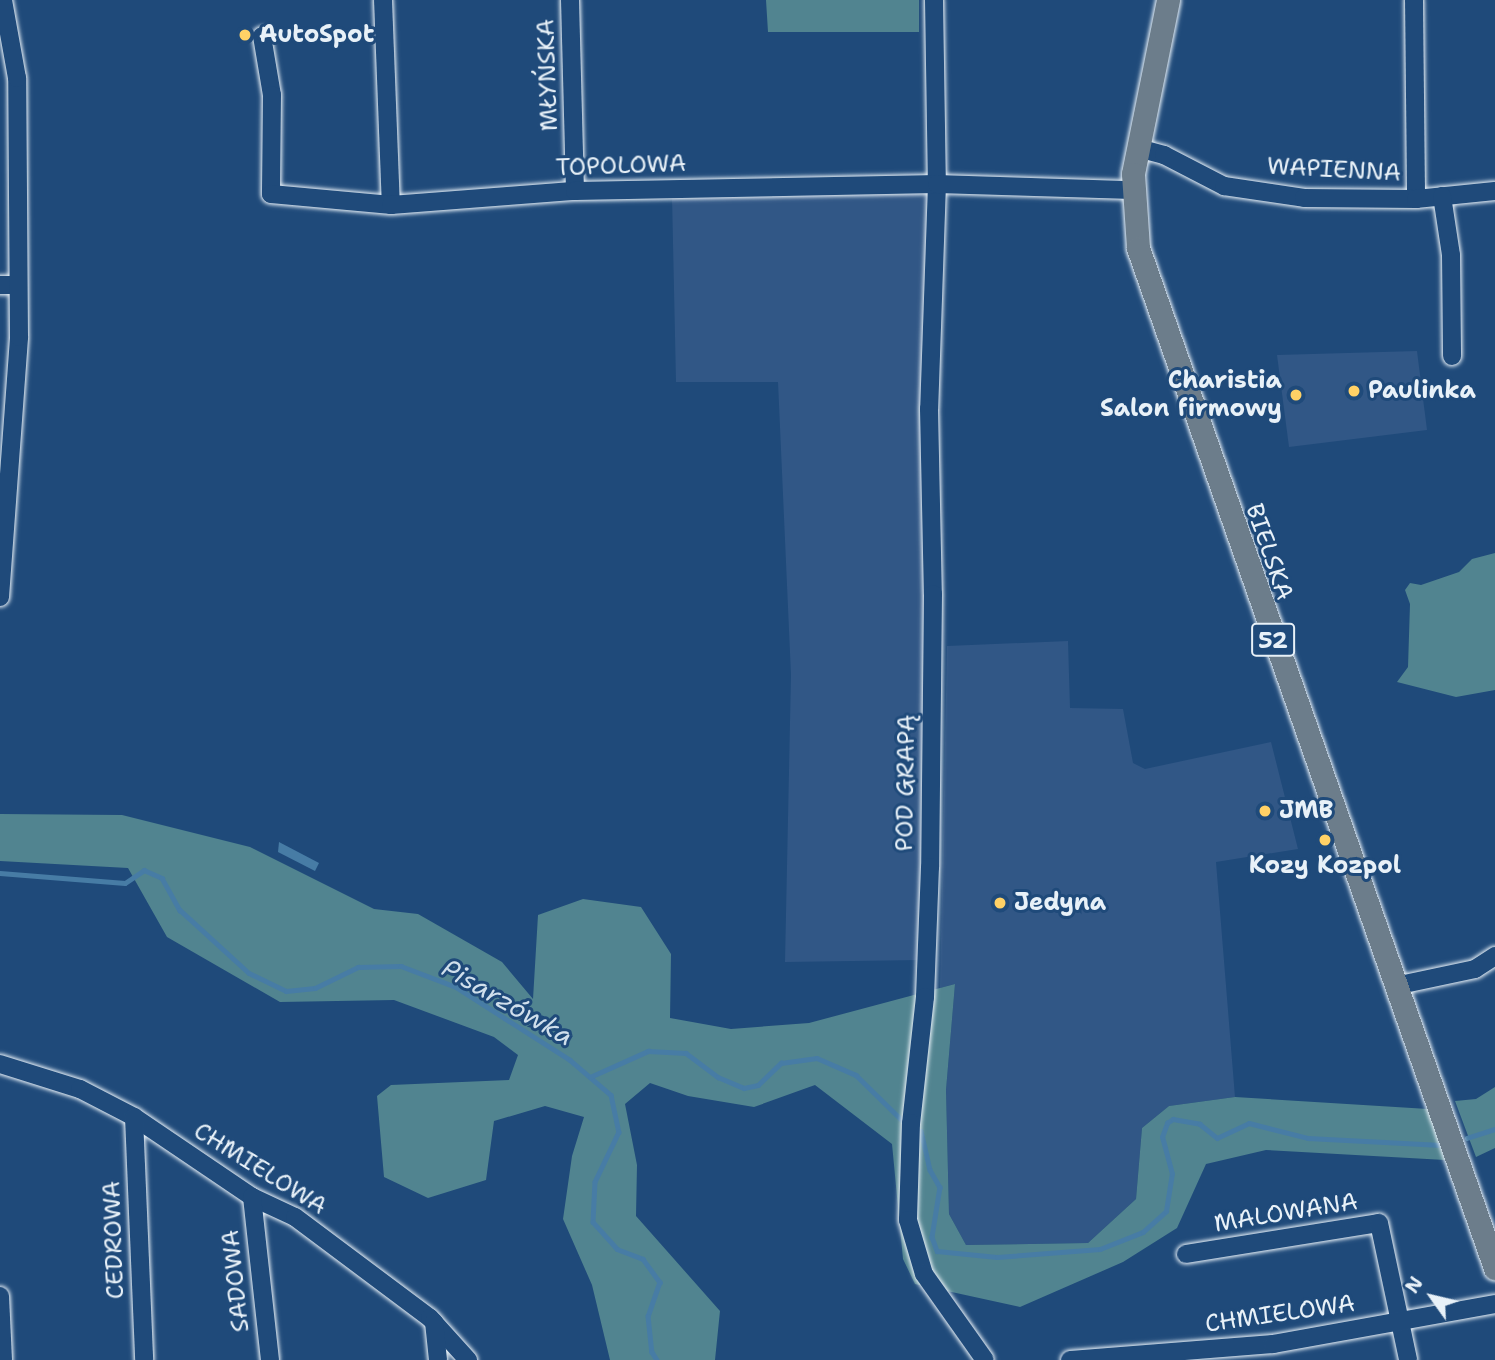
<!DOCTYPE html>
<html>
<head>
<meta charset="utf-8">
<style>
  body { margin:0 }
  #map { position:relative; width:1495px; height:1360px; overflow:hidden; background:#1f4a7a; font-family:"Shantell Sans",sans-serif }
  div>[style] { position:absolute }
  .built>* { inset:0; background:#315786 }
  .green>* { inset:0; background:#518490 }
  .water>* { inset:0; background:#477ca5 }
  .stream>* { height:4.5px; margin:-2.25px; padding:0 2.25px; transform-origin:2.25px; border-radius:2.25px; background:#477ca5 }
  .roads { filter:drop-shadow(0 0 2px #e8f1f8) drop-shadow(0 0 2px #e8f1f8) }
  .minor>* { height:18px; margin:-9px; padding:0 9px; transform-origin:9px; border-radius:9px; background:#1f4a7a }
  .major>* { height:23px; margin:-11.5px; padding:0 11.5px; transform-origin:11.5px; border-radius:11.5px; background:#6c7d8b }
  .dots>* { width:19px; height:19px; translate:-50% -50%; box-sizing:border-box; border:4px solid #1f4a7a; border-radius:50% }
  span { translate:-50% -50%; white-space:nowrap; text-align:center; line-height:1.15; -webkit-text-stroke:6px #1f4a7a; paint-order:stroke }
  .shield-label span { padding:2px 5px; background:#1f4a7a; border:2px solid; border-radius:5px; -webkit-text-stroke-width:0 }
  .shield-label { font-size:23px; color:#e8f1f8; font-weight:700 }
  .poi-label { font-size:24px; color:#e8f1f8; font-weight:700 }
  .left { translate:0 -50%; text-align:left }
  .right { translate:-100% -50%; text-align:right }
  .street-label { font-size:24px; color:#e8f1f8 }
  .water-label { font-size:26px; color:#d0dfec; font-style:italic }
  .north { position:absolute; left:1397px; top:1262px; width:70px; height:70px; -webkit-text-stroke:5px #1f4a7a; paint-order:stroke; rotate:304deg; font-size:19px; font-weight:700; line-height:28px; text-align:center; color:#e8f1f8 }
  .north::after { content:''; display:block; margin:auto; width:24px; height:32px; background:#e8f1f8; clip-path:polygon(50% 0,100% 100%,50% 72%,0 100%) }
</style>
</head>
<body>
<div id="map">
  <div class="built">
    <div style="clip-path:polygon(930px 188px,921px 960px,785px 962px,791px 675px,778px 382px,676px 382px,672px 196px)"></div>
    <div style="clip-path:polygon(1417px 351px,1427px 430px,1289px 447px,1277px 355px)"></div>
    <div style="clip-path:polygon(1068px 641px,1070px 708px,1123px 709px,1133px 763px,1145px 769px,1271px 742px,1298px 849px,1216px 862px,1235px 1097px,1169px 1106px,1142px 1128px,1136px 1199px,1088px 1243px,966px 1245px,949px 1214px,946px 1090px,955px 984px,940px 988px,947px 646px)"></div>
  </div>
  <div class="green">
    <div style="clip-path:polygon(766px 0,919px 0,919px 32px,768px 32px)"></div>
    <div style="clip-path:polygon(1495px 553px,1495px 690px,1456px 697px,1397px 682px,1408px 667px,1410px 604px,1405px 590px,1410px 583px,1421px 585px,1459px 572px,1472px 559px)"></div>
    <div style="clip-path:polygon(0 814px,122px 815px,250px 847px,374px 909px,418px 914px,502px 962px,533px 999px,538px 915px,583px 899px,641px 907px,671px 954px,670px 1018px,731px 1029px,809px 1023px,955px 984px,946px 1090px,949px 1214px,966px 1245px,1088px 1243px,1136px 1199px,1142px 1128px,1169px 1106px,1235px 1097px,1428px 1109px,1445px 1160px,1266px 1150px,1206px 1164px,1177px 1228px,1123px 1262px,1020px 1307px,915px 1284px,903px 1259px,892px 1144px,815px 1085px,754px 1107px,688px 1096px,650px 1083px,625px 1104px,637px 1165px,636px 1216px,720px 1311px,715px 1360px,610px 1360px,592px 1285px,563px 1219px,572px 1156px,584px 1117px,545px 1106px,494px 1121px,486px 1180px,428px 1198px,384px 1177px,377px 1096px,391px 1085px,509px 1080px,518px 1055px,494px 1037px,394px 1000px,280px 1002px,167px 937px,128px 868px,0 861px)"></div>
    <div style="clip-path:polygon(1495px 1087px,1495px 1148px,1476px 1157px,1455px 1101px,1476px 1099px)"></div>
  </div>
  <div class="water">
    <div style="clip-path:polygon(279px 842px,319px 863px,315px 871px,278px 852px)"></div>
  </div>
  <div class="stream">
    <div style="left:0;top:873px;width:125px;rotate:4.6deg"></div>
    <div style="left:125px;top:883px;width:23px;rotate:-34deg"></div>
    <div style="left:144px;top:870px;width:20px;rotate:24deg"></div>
    <div style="left:162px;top:878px;width:37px;rotate:61deg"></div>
    <div style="left:180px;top:910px;width:93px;rotate:42.4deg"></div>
    <div style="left:249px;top:973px;width:41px;rotate:25.9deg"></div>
    <div style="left:286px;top:991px;width:29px;rotate:-6deg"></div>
    <div style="left:315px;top:988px;width:48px;rotate:-26deg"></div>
    <div style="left:358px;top:967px;width:43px;rotate:-1.3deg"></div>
    <div style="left:401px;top:966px;width:59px;rotate:20.9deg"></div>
    <div style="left:456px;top:987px;width:135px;rotate:32.6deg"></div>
    <div style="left:570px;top:1060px;width:54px;rotate:40.5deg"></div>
    <div style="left:611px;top:1095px;width:38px;rotate:78deg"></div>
    <div style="left:619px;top:1132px;width:55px;rotate:115.6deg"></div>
    <div style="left:595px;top:1182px;width:40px;rotate:92.9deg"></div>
    <div style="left:593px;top:1222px;width:36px;rotate:48deg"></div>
    <div style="left:617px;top:1249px;width:28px;rotate:21deg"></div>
    <div style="left:643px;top:1259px;width:29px;rotate:54deg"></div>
    <div style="left:660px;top:1282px;width:36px;rotate:109deg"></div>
    <div style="left:648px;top:1316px;width:36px;rotate:84deg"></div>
    <div style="left:652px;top:1352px;width:9px;rotate:58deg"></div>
    <div style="left:590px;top:1077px;width:64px;rotate:-24.1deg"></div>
    <div style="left:648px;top:1051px;width:38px;rotate:3deg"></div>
    <div style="left:686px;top:1053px;width:40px;rotate:37deg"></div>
    <div style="left:718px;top:1077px;width:28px;rotate:23deg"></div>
    <div style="left:744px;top:1088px;width:14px;rotate:-12deg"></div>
    <div style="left:758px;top:1085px;width:32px;rotate:-44deg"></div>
    <div style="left:781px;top:1063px;width:36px;rotate:-8deg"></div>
    <div style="left:817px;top:1058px;width:43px;rotate:23.6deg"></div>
    <div style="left:856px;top:1075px;width:66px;rotate:44.4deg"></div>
    <div style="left:921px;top:1131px;width:40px;rotate:77deg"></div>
    <div style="left:930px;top:1170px;width:20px;rotate:60deg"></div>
    <div style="left:940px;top:1187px;width:51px;rotate:99.1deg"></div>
    <div style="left:932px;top:1237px;width:15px;rotate:70deg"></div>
    <div style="left:937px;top:1251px;width:60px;rotate:5.7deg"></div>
    <div style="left:997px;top:1257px;width:103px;rotate:-4.4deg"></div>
    <div style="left:1100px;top:1249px;width:46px;rotate:-21.6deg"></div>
    <div style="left:1143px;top:1232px;width:31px;rotate:-42deg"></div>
    <div style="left:1166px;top:1211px;width:37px;rotate:-81deg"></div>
    <div style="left:1172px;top:1174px;width:38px;rotate:-105deg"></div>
    <div style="left:1162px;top:1137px;width:15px;rotate:-70deg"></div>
    <div style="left:1167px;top:1123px;width:7px;rotate:-34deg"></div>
    <div style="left:1173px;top:1119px;width:27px;rotate:10deg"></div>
    <div style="left:1200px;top:1124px;width:22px;rotate:39deg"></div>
    <div style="left:1217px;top:1138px;width:35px;rotate:-25deg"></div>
    <div style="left:1249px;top:1123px;width:61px;rotate:14.3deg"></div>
    <div style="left:1308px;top:1138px;width:133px;rotate:3deg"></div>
    <div style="left:1467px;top:1138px;width:29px;rotate:-18deg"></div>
  </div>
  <div class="roads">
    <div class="minor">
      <div style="left:383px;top:0;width:205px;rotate:87.8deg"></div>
      <div style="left:570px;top:0;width:191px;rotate:88.5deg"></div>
      <div style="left:934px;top:0;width:184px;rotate:89.1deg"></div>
      <div style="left:937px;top:184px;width:225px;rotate:92deg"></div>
      <div style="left:929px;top:409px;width:185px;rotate:88.8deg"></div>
      <div style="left:933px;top:594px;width:273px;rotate:90.6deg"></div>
      <div style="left:930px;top:867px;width:130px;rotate:92.2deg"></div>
      <div style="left:925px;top:997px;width:127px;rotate:96.3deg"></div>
      <div style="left:911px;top:1123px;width:97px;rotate:91.8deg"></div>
      <div style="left:908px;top:1220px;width:56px;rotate:73.5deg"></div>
      <div style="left:924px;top:1274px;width:105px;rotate:54.7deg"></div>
      <div style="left:1414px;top:0;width:199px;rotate:89.4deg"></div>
      <div style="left:262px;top:36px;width:60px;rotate:80.4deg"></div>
      <div style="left:272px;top:95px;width:99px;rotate:90.6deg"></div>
      <div style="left:271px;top:194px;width:121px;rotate:5.2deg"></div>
      <div style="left:391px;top:205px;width:185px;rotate:-4.4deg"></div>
      <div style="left:575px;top:191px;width:362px;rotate:-1.1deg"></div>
      <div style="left:937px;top:184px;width:195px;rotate:1.8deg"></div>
      <div style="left:1138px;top:148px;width:27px;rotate:15deg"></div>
      <div style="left:1164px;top:155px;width:68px;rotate:27.3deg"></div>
      <div style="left:1224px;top:186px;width:81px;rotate:8.5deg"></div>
      <div style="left:1304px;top:198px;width:112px;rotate:0.5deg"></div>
      <div style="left:1416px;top:199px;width:79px;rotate:-5.8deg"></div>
      <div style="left:1442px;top:196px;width:60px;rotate:81.3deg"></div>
      <div style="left:1451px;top:255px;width:101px;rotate:89.4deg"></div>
      <div style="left:0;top:285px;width:18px"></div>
      <div style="left:0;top:597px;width:261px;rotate:-85.8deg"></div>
      <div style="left:19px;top:337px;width:259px;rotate:-90.4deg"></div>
      <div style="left:17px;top:78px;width:79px;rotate:-100.2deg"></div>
      <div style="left:1395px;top:986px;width:82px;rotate:-12deg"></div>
      <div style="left:1475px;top:969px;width:24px;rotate:-33deg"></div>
      <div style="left:0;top:1064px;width:84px;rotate:17.4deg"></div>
      <div style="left:80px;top:1089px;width:61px;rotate:27.4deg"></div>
      <div style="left:134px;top:1117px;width:143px;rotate:34.1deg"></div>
      <div style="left:252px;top:1197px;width:47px;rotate:24.9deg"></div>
      <div style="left:295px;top:1217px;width:169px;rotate:36.8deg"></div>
      <div style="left:430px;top:1318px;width:57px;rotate:47.9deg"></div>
      <div style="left:134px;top:1117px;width:243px;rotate:87.6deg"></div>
      <div style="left:252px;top:1197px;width:164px;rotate:83.7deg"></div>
      <div style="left:1186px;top:1254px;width:195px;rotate:-9.1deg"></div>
      <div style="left:1379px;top:1223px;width:140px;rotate:78deg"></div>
      <div style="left:0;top:1296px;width:64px;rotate:87.3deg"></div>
      <div style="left:434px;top:1322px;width:38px;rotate:84deg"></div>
      <div style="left:1070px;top:1360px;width:204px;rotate:-4.5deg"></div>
      <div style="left:1273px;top:1344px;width:226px;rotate:-10.2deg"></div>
    </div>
    <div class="major">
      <div style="left:1168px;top:0;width:177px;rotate:101.4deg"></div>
      <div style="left:1133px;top:174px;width:74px;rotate:86.1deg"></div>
      <div style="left:1138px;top:248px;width:1081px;rotate:70.71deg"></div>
    </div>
  </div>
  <div class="dots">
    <div style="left:245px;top:35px;background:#ffd166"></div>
    <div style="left:1354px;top:391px;background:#ffd166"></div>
    <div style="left:1296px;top:395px;background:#ffd166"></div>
    <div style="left:1265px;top:811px;background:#ffd166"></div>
    <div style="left:1325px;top:840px;background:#ffd166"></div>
    <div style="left:1000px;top:903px;background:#ffd166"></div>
  </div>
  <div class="shield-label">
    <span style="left:1273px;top:640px">52</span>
  </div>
  <div class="poi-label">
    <span class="left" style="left:259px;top:35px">AutoSpot</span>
    <span class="right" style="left:1282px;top:395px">Charistia<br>Salon firmowy</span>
    <span class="left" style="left:1368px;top:391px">Paulinka</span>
    <span class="left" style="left:1279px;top:811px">JMB</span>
    <span style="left:1325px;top:866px">Kozy Kozpol</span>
    <span class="left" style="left:1014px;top:903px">Jedyna</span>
  </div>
  <div class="street-label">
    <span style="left:548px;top:75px;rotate:-92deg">MŁYŃSKA</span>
    <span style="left:621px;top:166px;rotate:-2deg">TOPOLOWA</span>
    <span style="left:1334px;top:170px;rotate:3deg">WAPIENNA</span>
    <span style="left:1269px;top:552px;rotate:71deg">BIELSKA</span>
    <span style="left:906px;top:783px;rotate:-89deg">POD GRAPĄ</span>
    <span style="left:260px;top:1169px;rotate:32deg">CHMIELOWA</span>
    <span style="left:1286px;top:1213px;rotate:-9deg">MALOWANA</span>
    <span style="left:114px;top:1240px;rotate:-92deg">CEDROWA</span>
    <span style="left:236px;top:1281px;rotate:-96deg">SADOWA</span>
    <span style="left:1280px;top:1314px;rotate:-8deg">CHMIELOWA</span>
  </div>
  <div class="water-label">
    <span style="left:508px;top:1002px;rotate:30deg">Pisarzówka</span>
  </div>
  <div class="north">N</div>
</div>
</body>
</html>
